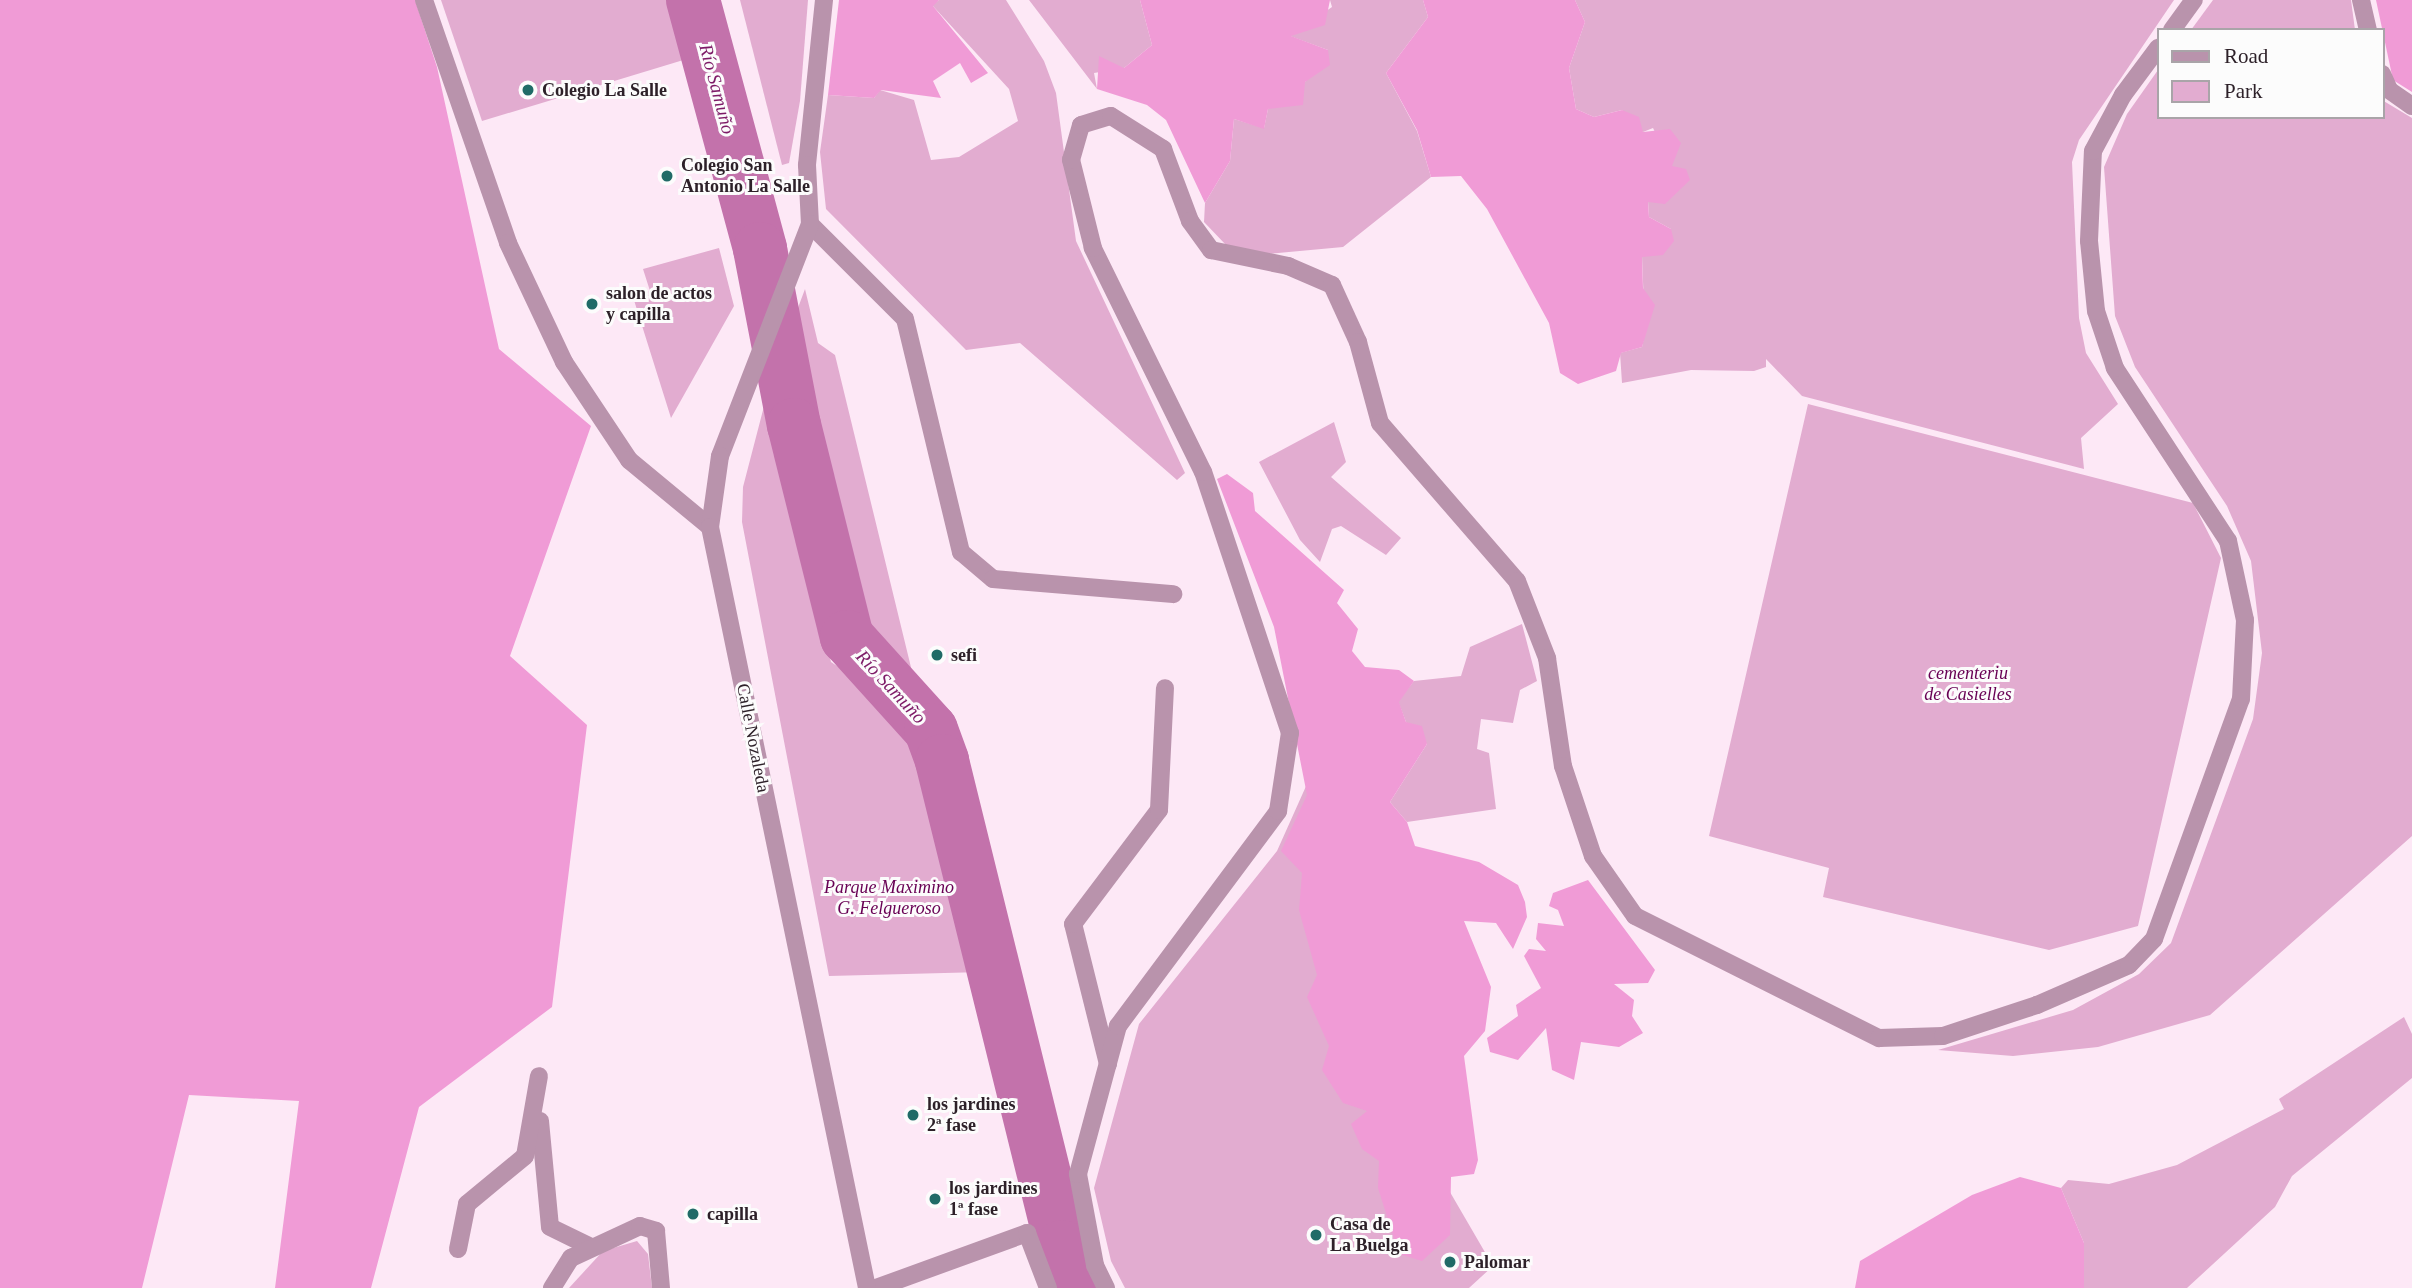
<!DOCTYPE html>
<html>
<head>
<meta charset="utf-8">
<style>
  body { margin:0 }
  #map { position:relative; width:2412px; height:1288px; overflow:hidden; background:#fde8f6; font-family:Georgia,serif }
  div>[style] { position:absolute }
  .green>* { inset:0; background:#e2acd0 }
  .forest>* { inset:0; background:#f09bd6 }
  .river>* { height:54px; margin:-27px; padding:0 27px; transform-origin:27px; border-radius:27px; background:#c372ab }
  .minor>* { height:18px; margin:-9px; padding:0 9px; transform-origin:9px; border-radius:9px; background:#b993ac }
  .tertiary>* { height:18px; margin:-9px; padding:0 9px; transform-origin:9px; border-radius:9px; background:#b993ac }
  .dots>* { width:19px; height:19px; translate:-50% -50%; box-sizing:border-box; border:4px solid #fcfcfc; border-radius:50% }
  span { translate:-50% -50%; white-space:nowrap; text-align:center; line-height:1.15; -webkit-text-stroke:6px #fcfcfc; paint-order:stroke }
  .poi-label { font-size:18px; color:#2d2129; font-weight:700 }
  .left { translate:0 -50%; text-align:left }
  .park-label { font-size:18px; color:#680054; font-style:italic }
  .street-label { font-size:18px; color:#2d2129 }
  .water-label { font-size:19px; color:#7d1b67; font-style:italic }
  .legend { position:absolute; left:2157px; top:28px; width:228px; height:91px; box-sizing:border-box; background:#fcfcfc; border:2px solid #a9a4a8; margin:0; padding:9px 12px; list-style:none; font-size:21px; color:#2d2129 }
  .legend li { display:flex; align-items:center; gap:14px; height:35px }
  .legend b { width:35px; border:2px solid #a9a4a8 }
</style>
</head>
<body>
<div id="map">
  <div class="green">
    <div style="clip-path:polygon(441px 0,673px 0,690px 58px,482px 121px)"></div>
    <div style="clip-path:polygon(740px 0,808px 0,800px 101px,789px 163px,782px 165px)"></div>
    <div style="clip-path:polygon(939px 0,1006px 0,1044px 61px,1056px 93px,1076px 241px,1185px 473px,1177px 480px,1020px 343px,966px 350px,826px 209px,820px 152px,828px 95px,874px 98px,880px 90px,914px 100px,931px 160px,959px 157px,1018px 121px,1009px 89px,932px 5px)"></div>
    <div style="clip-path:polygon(1029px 0,1140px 0,1152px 45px,1124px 68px,1094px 73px,1097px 89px)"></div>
    <div style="clip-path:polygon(1330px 0,1423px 0,1428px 17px,1386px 73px,1417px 131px,1431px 177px,1343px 247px,1267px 254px,1226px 245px,1204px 222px,1205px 203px,1230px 161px,1234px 119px,1264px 128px,1268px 109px,1305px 82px,1328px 50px,1290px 36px,1332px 7px)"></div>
    <div style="clip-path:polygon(1575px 0,2174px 0,2079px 140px,2072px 162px,2079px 318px,2086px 353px,2118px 404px,2081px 438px,2084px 469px,1802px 396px,1766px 359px,1766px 367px,1754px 371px,1691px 370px,1622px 383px,1620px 353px,1642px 347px,1645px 333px,1642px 256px,1671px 229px,1649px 217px,1648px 201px,1672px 167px,1653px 128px,1643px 132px,1622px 110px,1594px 117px,1576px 109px,1569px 68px,1585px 22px)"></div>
    <div style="clip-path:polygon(2213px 0,2351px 0,2355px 30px,2191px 30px)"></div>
    <div style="clip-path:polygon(2158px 70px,2158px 117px,2382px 117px,2382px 100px,2412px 118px,2412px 836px,2210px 1015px,2098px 1047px,2013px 1056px,1938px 1050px,2073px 1010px,2139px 974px,2171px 943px,2253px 719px,2262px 653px,2251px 561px,2227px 506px,2135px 367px,2115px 316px,2104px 167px,2127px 114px)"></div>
    <div style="clip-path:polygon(719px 248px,734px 306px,671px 418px,633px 297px,650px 291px,643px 269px)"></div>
    <div style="clip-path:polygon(805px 289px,818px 343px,835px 355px,917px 692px,853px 646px,780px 356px)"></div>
    <div style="clip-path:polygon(769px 387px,831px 662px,907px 713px,928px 745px,983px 972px,829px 976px,742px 522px,743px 487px)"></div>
    <div style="clip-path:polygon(1808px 404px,2193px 503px,2221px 558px,2138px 926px,2049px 950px,1823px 897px,1829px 868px,1709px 836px)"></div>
    <div style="clip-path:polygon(1334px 422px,1346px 462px,1331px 477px,1401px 538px,1386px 555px,1341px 526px,1332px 529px,1320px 562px,1300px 540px,1259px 462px)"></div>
    <div style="clip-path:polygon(1522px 624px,1537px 681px,1520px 690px,1513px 723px,1481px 719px,1477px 749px,1489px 753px,1496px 809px,1407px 822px,1390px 802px,1427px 744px,1406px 722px,1398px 701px,1414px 681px,1461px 676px,1470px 647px)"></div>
    <div style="clip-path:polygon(1311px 775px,1436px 1168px,1493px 1266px,1469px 1288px,1125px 1288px,1111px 1261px,1094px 1188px,1139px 1024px,1277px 851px)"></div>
    <div style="clip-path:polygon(2404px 1017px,2412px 1034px,2412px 1078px,2292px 1176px,2275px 1207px,2187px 1288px,2084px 1288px,2084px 1243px,2061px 1188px,2068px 1180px,2109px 1184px,2177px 1165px,2284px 1109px,2279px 1099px)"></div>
    <div style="clip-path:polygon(637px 1241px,648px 1254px,652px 1288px,569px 1288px,603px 1251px)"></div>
  </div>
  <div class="forest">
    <div style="clip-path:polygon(0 0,415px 0,437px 67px,499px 349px,591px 426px,510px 656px,587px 725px,552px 1007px,419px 1107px,371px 1288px,275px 1288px,299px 1101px,189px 1095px,142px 1288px,0 1288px)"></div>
    <div style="clip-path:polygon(839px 0,939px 0,933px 6px,988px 73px,971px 83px,960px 63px,933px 81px,941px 98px,881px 90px,874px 98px,828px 95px)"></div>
    <div style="clip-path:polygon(1140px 0,1330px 0,1325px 25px,1291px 36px,1328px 50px,1330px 65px,1305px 82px,1303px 105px,1268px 109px,1264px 129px,1234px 119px,1230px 161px,1205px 203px,1166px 120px,1147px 105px,1097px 89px,1099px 56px,1124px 68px,1152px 45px)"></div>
    <div style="clip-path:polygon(1423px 0,1575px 0,1585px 22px,1569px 68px,1576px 109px,1594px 117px,1622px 110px,1639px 117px,1643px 132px,1670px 129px,1681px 143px,1672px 166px,1686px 169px,1690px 180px,1665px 204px,1648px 202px,1649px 217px,1671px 229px,1674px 241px,1663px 255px,1642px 257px,1643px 288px,1655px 305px,1642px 347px,1621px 353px,1616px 371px,1578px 384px,1560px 373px,1549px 323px,1487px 209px,1461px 176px,1431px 177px,1417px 130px,1386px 73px,1428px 17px)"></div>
    <div style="clip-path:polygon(2376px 0,2412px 0,2412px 92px,2393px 80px)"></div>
    <div style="clip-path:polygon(1227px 474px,1253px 493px,1255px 511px,1344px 590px,1337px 603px,1358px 629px,1352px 651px,1365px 667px,1399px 670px,1414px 681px,1399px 702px,1406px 722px,1422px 726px,1427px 744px,1390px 802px,1407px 822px,1415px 846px,1479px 862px,1518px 885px,1525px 902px,1527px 917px,1513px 949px,1496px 923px,1464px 921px,1491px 987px,1485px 1031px,1464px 1056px,1478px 1160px,1474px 1174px,1451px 1177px,1450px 1235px,1422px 1261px,1399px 1254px,1378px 1188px,1379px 1161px,1362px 1149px,1351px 1124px,1367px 1111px,1343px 1103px,1322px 1070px,1329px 1046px,1307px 997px,1317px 975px,1299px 910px,1302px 873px,1281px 851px,1307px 795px,1274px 627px,1217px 479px)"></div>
    <div style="clip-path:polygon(1588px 880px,1655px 970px,1648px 983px,1614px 984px,1634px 1000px,1632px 1016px,1643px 1033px,1619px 1047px,1581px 1042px,1574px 1080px,1552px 1070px,1546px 1028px,1518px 1060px,1490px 1052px,1487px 1038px,1518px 1016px,1516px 1005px,1541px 988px,1524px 956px,1529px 949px,1546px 951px,1536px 939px,1538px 923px,1564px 926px,1558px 910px,1549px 906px,1553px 893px)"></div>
    <div style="clip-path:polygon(2020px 1177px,2061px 1188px,2084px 1243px,2084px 1288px,1855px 1288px,1860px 1261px,1972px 1195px)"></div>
  </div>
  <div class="river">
    <div style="left:693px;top:0;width:258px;rotate:74.9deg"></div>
    <div style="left:760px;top:249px;width:179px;rotate:79.1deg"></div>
    <div style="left:794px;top:425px;width:219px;rotate:76deg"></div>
    <div style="left:847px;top:637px;width:125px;rotate:47.9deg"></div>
    <div style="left:931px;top:730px;width:33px;rotate:70deg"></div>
    <div style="left:942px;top:761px;width:501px;rotate:76.13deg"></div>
    <div style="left:1062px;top:1247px;width:45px;rotate:66.3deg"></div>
  </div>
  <div class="minor">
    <div style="left:424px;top:0;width:257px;rotate:70.9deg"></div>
    <div style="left:508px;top:243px;width:132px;rotate:64.8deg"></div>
    <div style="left:564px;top:362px;width:118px;rotate:56.4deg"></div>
    <div style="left:629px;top:460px;width:105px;rotate:39.6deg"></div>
    <div style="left:810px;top:224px;width:134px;rotate:45deg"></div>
    <div style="left:905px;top:319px;width:240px;rotate:76.5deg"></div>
    <div style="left:961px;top:552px;width:42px;rotate:40.2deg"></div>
    <div style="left:993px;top:579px;width:181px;rotate:4.8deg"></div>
    <div style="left:1108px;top:1064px;width:144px;rotate:-104deg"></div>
    <div style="left:1073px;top:924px;width:143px;rotate:-53deg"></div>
    <div style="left:1159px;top:810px;width:122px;rotate:-87.2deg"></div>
    <div style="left:540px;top:1121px;width:106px;rotate:84.6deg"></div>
    <div style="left:550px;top:1227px;width:43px;rotate:26deg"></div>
    <div style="left:458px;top:1249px;width:46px;rotate:-78.7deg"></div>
    <div style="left:467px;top:1204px;width:75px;rotate:-39.6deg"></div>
    <div style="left:525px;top:1156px;width:81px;rotate:-80.1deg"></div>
    <div style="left:552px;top:1288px;width:36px;rotate:-58deg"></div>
    <div style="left:571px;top:1258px;width:76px;rotate:-24.9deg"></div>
    <div style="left:640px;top:1226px;width:17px;rotate:17deg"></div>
    <div style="left:656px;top:1231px;width:57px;rotate:85deg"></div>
    <div style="left:876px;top:1288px;width:161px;rotate:-20deg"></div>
    <div style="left:1027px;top:1233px;width:59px;rotate:69.1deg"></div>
  </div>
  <div class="tertiary">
    <div style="left:824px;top:0;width:166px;rotate:95.9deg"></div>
    <div style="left:807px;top:165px;width:59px;rotate:87.1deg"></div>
    <div style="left:810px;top:224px;width:249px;rotate:111.2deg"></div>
    <div style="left:720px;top:456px;width:72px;rotate:98deg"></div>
    <div style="left:710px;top:527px;width:777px;rotate:78.34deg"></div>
    <div style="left:2361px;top:0;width:31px;rotate:77deg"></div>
    <div style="left:2172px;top:30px;width:37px;rotate:-54deg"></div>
    <div style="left:2382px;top:74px;width:17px;rotate:66deg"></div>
    <div style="left:2389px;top:90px;width:28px;rotate:35deg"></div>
    <div style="left:1106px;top:1288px;width:25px;rotate:-116deg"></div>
    <div style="left:1095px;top:1265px;width:93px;rotate:-100.6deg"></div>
    <div style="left:1078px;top:1174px;width:153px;rotate:-74.9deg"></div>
    <div style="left:1118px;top:1026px;width:268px;rotate:-53.3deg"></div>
    <div style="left:1278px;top:811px;width:79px;rotate:-81.3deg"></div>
    <div style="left:1290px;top:733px;width:275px;rotate:-108.4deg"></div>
    <div style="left:1203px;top:472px;width:250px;rotate:-116.2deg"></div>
    <div style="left:1093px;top:248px;width:91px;rotate:-104deg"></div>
    <div style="left:1071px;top:160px;width:36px;rotate:-74deg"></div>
    <div style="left:1081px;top:125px;width:31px;rotate:-17deg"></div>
    <div style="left:1111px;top:116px;width:62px;rotate:32.4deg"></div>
    <div style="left:1163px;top:149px;width:77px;rotate:69.4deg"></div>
    <div style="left:1190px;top:221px;width:36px;rotate:54deg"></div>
    <div style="left:1211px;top:250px;width:79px;rotate:11.7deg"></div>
    <div style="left:1288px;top:266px;width:48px;rotate:23.4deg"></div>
    <div style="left:1332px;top:285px;width:63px;rotate:65.5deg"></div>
    <div style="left:1358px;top:342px;width:84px;rotate:74.8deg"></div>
    <div style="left:1380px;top:423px;width:209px;rotate:49.1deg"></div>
    <div style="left:1517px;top:581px;width:83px;rotate:68.7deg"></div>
    <div style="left:1547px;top:658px;width:109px;rotate:81.6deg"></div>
    <div style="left:1563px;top:766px;width:95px;rotate:71.6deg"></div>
    <div style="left:1593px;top:856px;width:73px;rotate:55deg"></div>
    <div style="left:1635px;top:916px;width:273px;rotate:26.6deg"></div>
    <div style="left:1879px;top:1038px;width:64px;rotate:-1.8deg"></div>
    <div style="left:1943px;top:1036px;width:99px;rotate:-18.3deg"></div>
    <div style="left:2037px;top:1005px;width:100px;rotate:-23.5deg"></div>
    <div style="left:2129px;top:965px;width:36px;rotate:-46deg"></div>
    <div style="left:2154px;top:939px;width:255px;rotate:-70.1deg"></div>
    <div style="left:2241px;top:699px;width:79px;rotate:-87.1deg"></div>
    <div style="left:2245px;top:620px;width:81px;rotate:-102.1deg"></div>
    <div style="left:2228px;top:541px;width:207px;rotate:-123.2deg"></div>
    <div style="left:2115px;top:368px;width:60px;rotate:-108.4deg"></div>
    <div style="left:2096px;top:311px;width:70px;rotate:-95.7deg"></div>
    <div style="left:2089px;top:241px;width:90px;rotate:-87.5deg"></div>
    <div style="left:2093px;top:151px;width:64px;rotate:-61.8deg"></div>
    <div style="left:2123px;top:95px;width:59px;rotate:-53.3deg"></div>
  </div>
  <div class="dots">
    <div style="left:528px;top:90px;background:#206b67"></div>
    <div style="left:667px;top:176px;background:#206b67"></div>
    <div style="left:592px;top:304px;background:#206b67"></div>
    <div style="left:937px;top:655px;background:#206b67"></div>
    <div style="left:913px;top:1115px;background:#206b67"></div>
    <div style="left:935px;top:1199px;background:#206b67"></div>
    <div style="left:693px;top:1214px;background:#206b67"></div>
    <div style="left:1316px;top:1235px;background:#206b67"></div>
    <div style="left:1450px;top:1262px;background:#206b67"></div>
  </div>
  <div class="poi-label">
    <span class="left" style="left:542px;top:90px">Colegio La Salle</span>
    <span class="left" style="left:681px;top:176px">Colegio San<br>Antonio La Salle</span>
    <span class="left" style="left:606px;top:304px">salon de actos<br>y capilla</span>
    <span class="left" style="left:951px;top:655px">sefi</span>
    <span class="left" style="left:927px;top:1115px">los jardines<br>2ª fase</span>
    <span class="left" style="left:949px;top:1199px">los jardines<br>1ª fase</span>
    <span class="left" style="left:707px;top:1214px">capilla</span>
    <span class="left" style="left:1330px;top:1235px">Casa de<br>La Buelga</span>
    <span class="left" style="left:1464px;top:1262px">Palomar</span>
  </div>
  <div class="park-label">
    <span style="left:1968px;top:684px">cementeriu<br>de Casielles</span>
    <span style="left:889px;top:898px">Parque Maximino<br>G. Felgueroso</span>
  </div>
  <div class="street-label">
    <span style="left:753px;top:738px;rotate:79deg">Calle Nozaleda</span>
  </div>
  <div class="water-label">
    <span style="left:717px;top:89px;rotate:75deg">Río Samuño</span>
    <span style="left:891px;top:687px;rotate:47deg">Río Samuño</span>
  </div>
  <ul class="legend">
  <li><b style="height:9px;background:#b993ac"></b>Road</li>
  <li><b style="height:19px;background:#e2acd0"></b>Park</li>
  </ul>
</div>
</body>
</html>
